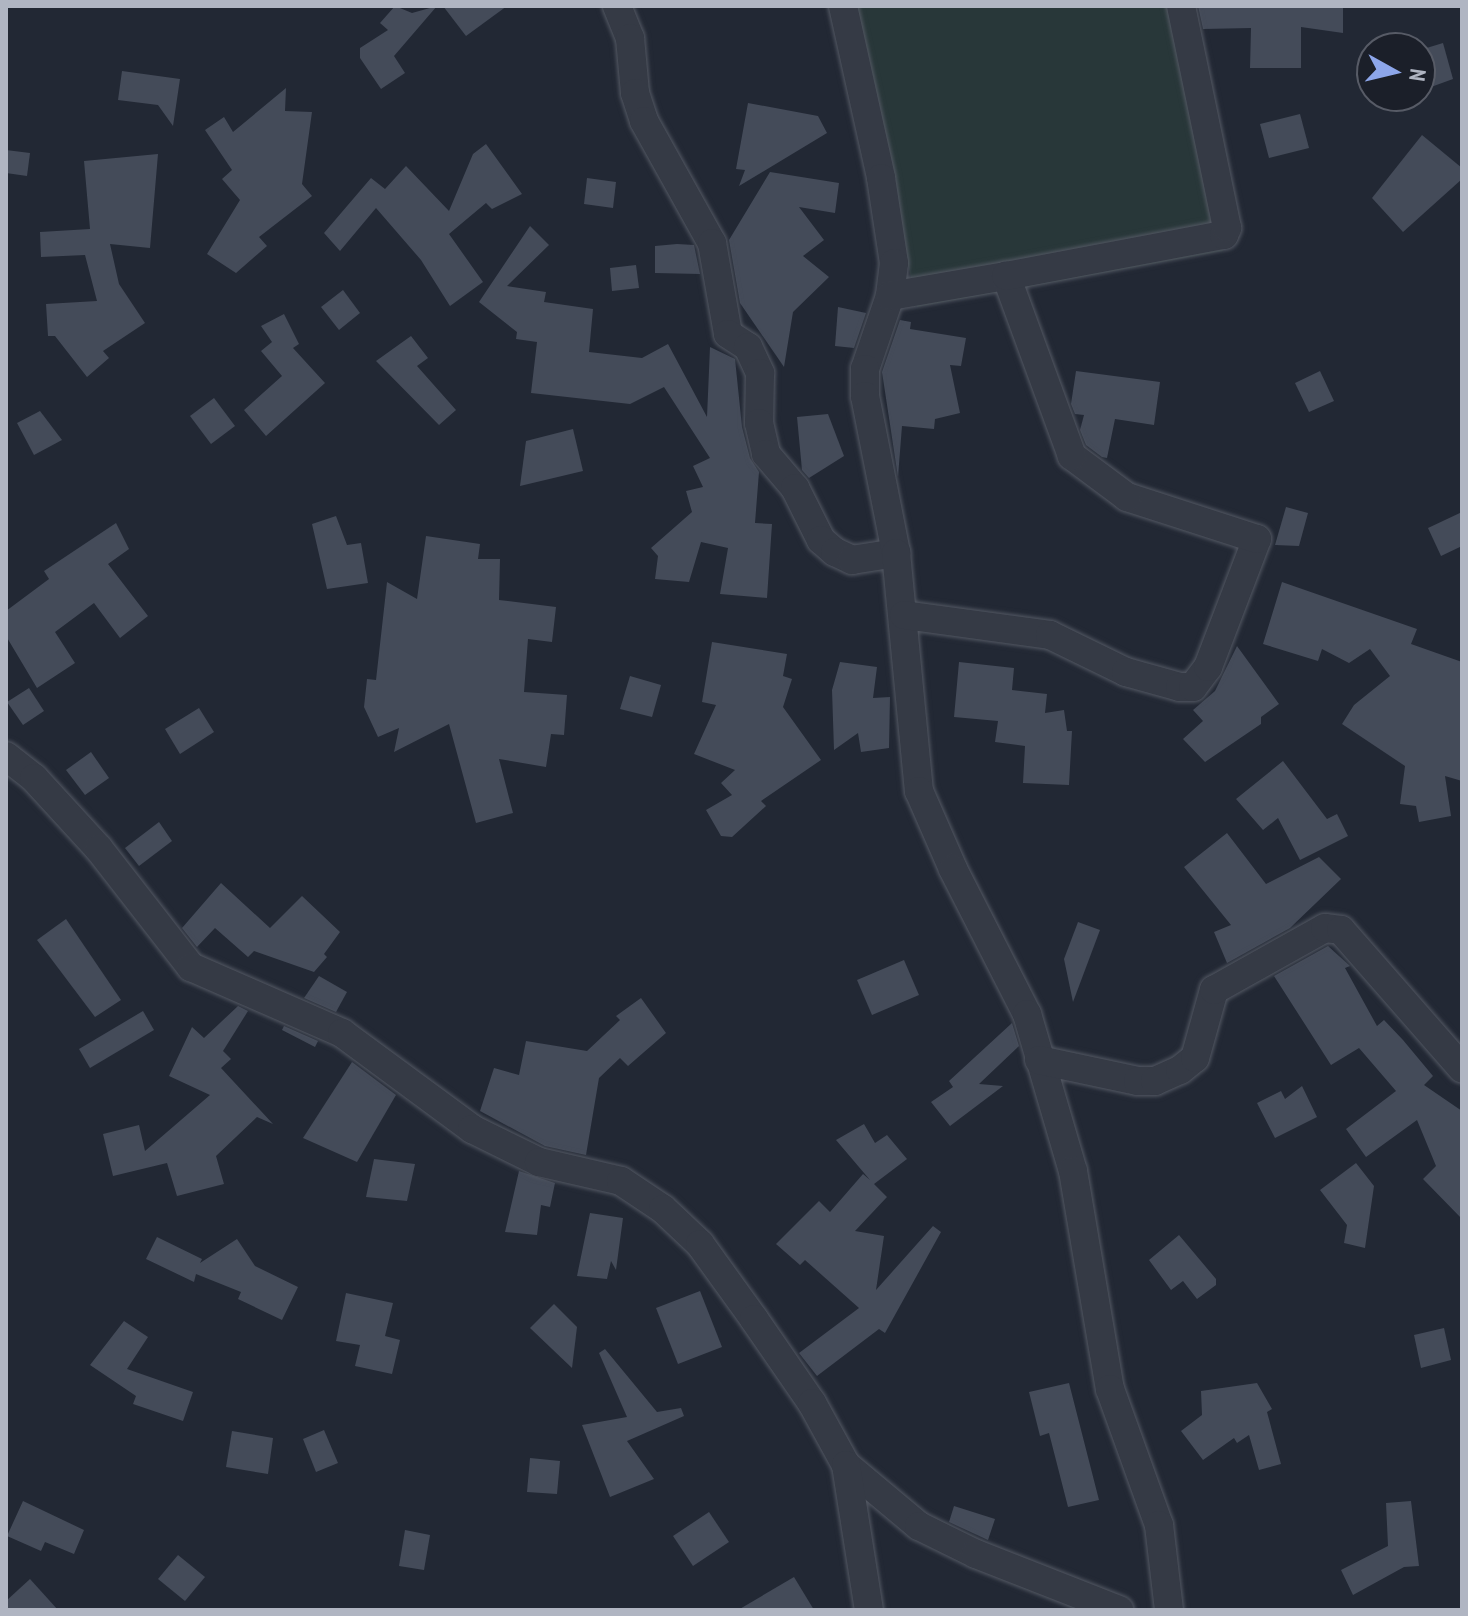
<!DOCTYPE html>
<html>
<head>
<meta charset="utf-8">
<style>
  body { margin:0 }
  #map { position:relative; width:1468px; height:1616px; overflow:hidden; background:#222834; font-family:"PT Sans Narrow",sans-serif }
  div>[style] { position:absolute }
  .green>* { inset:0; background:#283739 }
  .building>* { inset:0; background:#444b59 }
  .roads { filter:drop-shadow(0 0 2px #535863) drop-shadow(0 0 2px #535863) }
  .street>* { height:28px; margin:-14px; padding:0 14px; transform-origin:14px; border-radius:14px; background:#353a45 }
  span { translate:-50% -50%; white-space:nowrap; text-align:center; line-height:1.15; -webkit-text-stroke:8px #1b1f29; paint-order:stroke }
  .frame { position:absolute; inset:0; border:8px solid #b0b5c2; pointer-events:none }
  .north { position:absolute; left:1356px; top:32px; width:80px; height:80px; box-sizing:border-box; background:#1b1f29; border:2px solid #575b66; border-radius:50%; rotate:98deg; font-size:22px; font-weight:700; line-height:32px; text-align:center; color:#b0b5c2 }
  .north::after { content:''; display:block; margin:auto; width:28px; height:36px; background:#8da6ea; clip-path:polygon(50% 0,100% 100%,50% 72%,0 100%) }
</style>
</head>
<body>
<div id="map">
  <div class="green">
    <div style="clip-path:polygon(854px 6px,1172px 6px,1223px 251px,917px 307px)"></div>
  </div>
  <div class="building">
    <div style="clip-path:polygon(395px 6px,412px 13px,437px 6px,394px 56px,405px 73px,381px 89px,360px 58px,360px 48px,388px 30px,380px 23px)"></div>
    <div style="clip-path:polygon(443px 6px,507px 6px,466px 36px)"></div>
    <div style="clip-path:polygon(1198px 6px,1343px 6px,1343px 33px,1301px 27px,1301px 68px,1250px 68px,1251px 28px,1203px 29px)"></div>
    <div style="clip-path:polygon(1443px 43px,1453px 79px,1420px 91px,1420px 50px)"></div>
    <div style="clip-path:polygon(122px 71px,180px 79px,173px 126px,158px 105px,118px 100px)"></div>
    <div style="clip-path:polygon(286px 88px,285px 111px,312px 112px,302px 184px,312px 196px,259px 237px,267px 246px,236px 273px,207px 254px,240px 200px,222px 179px,232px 170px,205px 130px,224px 117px,233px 132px)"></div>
    <div style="clip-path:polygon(748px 103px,818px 116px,827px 133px,739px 186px,745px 170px,736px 169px)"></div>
    <div style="clip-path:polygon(1300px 114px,1309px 148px,1269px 158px,1260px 124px)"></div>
    <div style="clip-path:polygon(1422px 135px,1462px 168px,1462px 179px,1403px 232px,1372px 198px)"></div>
    <div style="clip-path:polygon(486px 144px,522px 194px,492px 209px,486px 203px,449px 234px,483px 282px,450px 306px,421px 260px,376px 208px,340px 251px,324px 233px,371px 178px,385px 189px,406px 166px,449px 211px,473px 154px)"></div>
    <div style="clip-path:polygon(6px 150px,30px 153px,27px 176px,6px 173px)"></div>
    <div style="clip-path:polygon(158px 154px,150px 248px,110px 244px,119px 284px,145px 323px,103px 351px,109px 358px,87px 377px,55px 336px,48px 336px,46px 304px,97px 301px,85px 255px,41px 257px,40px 232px,90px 229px,84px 161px)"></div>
    <div style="clip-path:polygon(770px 172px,839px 183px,835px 213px,799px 207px,824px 240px,803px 256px,829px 277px,793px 312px,784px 367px,740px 303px,729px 240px)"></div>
    <div style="clip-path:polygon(587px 178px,616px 182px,613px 208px,584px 204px)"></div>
    <div style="clip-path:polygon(530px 226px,549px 245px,507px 286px,546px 292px,544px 302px,593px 309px,589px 352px,642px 358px,668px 344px,707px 417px,710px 347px,735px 359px,742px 427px,750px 458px,759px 472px,755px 523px,772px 524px,767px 598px,720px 594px,728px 548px,701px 542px,689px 582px,655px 579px,658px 556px,651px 548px,692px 512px,686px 491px,703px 487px,693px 466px,710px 458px,664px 387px,630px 404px,531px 393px,537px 342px,516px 339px,517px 332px,479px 302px)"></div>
    <div style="clip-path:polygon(677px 244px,694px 245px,700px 274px,655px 273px,655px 246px)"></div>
    <div style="clip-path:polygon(636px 265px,639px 288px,612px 291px,610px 268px)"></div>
    <div style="clip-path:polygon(343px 290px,360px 313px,339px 330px,321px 307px)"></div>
    <div style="clip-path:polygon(838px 307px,866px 313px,854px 348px,835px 346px)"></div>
    <div style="clip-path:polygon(284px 314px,299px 344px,293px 348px,325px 383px,266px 436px,244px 410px,282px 376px,261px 351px,272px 342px,261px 326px)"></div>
    <div style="clip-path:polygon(900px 320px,911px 322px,910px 329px,966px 338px,961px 366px,950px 365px,960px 413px,935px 419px,934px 429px,902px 426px,898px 477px,882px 372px)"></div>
    <div style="clip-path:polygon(411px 336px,428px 358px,417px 366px,456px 410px,439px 425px,376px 361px)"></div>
    <div style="clip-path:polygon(1076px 371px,1160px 382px,1154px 425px,1115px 419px,1107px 458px,1102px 457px,1086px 445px,1080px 430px,1084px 415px,1075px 414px,1071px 404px)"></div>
    <div style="clip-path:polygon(1320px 371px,1334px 401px,1309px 412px,1295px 383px)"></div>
    <div style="clip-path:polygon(214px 398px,235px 426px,211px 444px,190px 416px)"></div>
    <div style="clip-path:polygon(40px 411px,62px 440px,34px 455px,17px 423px)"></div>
    <div style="clip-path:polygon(828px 414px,844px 456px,809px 478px,802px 470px,797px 417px)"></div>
    <div style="clip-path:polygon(573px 429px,583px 471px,520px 486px,526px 441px)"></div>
    <div style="clip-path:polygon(1286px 507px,1308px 513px,1299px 546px,1275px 545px)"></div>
    <div style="clip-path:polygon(1462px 512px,1462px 546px,1441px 556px,1428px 528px)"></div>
    <div style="clip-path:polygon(336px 516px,347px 545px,361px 543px,368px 583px,327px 589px,312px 524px)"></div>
    <div style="clip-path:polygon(116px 523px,129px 549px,108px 564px,148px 616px,120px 638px,94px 603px,55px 632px,75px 663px,37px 688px,6px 636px,6px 611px,49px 579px,44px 571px)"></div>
    <div style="clip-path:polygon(426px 536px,480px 544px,478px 559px,500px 559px,499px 600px,556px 607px,552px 642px,528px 639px,524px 692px,567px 695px,564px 735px,551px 734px,546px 767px,499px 759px,513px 813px,476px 823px,449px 724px,394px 752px,399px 728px,378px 737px,364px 707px,367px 679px,376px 680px,387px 582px,417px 599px)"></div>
    <div style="clip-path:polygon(1282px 582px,1417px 629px,1411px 644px,1462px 662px,1462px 781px,1445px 776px,1451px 816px,1419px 822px,1416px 806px,1400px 804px,1405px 766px,1342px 724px,1354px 705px,1390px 676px,1370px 649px,1349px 663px,1322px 649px,1318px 661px,1263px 644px)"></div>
    <div style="clip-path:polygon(712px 642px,787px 654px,783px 676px,792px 679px,783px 707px,821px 760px,761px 801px,766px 806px,732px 837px,721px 836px,706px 810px,732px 795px,721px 783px,735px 770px,694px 754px,716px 705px,702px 702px)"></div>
    <div style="clip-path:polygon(1237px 646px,1279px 704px,1261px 717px,1261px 724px,1205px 762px,1183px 739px,1203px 721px,1193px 710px,1215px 691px)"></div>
    <div style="clip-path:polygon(840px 662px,877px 667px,873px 698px,890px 697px,889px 748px,861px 752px,858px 733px,834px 750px,832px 690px)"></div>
    <div style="clip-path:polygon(959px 662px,1014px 668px,1012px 690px,1047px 694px,1045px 713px,1064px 710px,1067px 731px,1072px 731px,1069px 785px,1023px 783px,1025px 746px,995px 742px,998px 721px,954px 717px)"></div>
    <div style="clip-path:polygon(630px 676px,661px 685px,652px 717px,620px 709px)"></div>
    <div style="clip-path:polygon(29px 688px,44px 711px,23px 725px,7px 702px)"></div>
    <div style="clip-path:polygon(199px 708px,214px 732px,180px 754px,165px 729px)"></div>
    <div style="clip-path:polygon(91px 752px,109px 778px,85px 795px,66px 770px)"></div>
    <div style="clip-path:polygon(1283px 761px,1327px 819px,1337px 814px,1348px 836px,1300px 860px,1278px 818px,1263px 830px,1236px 799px)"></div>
    <div style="clip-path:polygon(159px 822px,172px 841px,139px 866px,125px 848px)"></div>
    <div style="clip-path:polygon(1227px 833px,1266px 884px,1319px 857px,1341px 879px,1290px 928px,1227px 963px,1214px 932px,1231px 925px,1184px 867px)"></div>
    <div style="clip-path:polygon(221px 883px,270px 928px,302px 896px,340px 932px,324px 954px,327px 957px,314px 972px,254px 951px,248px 957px,215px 928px,197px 947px,182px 928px)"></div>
    <div style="clip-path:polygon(66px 919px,121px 1000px,95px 1017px,37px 940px)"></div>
    <div style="clip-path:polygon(1078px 922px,1100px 930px,1073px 1002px,1064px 959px)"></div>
    <div style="clip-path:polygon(1328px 946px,1350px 966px,1345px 968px,1377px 1026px,1384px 1020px,1403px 1040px,1433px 1076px,1424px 1085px,1462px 1111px,1462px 1219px,1423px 1179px,1436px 1166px,1417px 1120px,1366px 1157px,1346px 1129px,1396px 1091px,1359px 1048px,1331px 1065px,1274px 976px)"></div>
    <div style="clip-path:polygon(904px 960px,919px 995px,872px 1015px,857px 980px)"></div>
    <div style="clip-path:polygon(319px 976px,347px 992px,336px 1012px,304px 998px)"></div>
    <div style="clip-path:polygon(641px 998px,666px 1033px,628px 1066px,620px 1058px,599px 1078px,586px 1155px,545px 1146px,480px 1111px,494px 1068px,519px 1075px,526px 1041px,587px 1051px,620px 1020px,616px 1016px)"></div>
    <div style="clip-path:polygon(238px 1006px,248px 1011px,223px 1051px,231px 1059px,221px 1068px,273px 1124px,257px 1117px,216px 1156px,224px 1184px,177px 1196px,167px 1163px,113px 1176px,103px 1134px,139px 1125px,145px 1151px,210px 1095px,169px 1076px,192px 1027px,204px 1038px)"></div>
    <div style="clip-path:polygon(143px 1011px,154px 1030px,90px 1068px,79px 1049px)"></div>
    <div style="clip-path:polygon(1012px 1023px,1019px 1046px,979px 1084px,1003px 1086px,950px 1126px,931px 1102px,953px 1087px,949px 1081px)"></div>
    <div style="clip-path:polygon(284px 1026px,318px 1041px,315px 1047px,282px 1030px)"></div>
    <div style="clip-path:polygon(352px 1062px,396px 1095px,357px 1162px,303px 1138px)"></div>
    <div style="clip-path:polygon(1302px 1086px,1317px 1117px,1275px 1138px,1257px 1103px,1281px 1091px,1285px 1099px)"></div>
    <div style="clip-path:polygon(864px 1124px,875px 1143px,887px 1135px,907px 1159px,874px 1184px,887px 1197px,855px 1231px,884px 1236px,876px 1290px,933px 1226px,941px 1232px,885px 1333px,879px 1329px,817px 1376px,799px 1353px,859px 1308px,805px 1260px,800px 1265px,776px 1244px,819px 1201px,830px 1212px,863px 1174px,870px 1180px,836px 1140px)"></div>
    <div style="clip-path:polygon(374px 1159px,415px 1164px,407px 1201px,366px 1197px)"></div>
    <div style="clip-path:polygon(1356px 1163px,1374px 1186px,1365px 1248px,1344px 1243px,1347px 1225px,1320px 1190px)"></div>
    <div style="clip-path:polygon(519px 1171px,555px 1183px,550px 1207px,541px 1205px,537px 1235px,505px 1232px)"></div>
    <div style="clip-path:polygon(590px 1213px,623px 1218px,616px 1270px,611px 1261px,607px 1279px,577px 1276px)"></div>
    <div style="clip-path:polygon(1179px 1235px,1216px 1279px,1216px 1285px,1197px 1299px,1183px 1281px,1171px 1290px,1149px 1260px)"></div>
    <div style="clip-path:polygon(157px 1237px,202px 1259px,200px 1263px,237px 1239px,255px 1266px,298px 1287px,282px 1320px,238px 1299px,241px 1292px,196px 1274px,194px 1282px,146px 1259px)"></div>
    <div style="clip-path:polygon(700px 1291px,722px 1347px,678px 1364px,656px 1308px)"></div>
    <div style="clip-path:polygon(346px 1293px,393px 1303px,385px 1336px,400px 1340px,392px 1374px,355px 1366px,360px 1345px,336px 1341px)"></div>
    <div style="clip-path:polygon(554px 1304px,577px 1327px,572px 1368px,530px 1328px)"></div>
    <div style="clip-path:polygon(124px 1321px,148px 1337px,127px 1369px,193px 1392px,183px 1421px,133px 1404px,136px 1396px,90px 1365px)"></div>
    <div style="clip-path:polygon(1444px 1328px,1451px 1360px,1421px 1368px,1414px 1335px)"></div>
    <div style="clip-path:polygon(605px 1349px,657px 1412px,681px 1408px,684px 1416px,627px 1441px,654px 1479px,610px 1497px,582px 1425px,627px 1417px,599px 1353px)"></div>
    <div style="clip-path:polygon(1069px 1383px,1099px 1500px,1068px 1507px,1049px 1433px,1040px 1436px,1029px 1392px)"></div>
    <div style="clip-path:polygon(1257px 1383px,1272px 1409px,1267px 1412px,1281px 1464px,1259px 1470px,1249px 1435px,1237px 1443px,1234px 1438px,1203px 1460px,1181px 1431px,1202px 1415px,1201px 1391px)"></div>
    <div style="clip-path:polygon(324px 1430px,338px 1463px,316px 1472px,303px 1439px)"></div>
    <div style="clip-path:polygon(232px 1431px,273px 1438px,268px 1474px,226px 1467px)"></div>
    <div style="clip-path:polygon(530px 1458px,560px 1461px,557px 1494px,527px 1492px)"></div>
    <div style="clip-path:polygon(23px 1501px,84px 1530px,74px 1554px,45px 1542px,41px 1551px,7px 1536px)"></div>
    <div style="clip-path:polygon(1411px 1501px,1419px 1566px,1404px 1567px,1353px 1595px,1341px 1570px,1388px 1546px,1386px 1503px)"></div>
    <div style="clip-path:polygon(954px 1506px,995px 1519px,988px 1540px,949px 1522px)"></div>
    <div style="clip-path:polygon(709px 1512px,729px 1542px,693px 1566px,673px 1536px)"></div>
    <div style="clip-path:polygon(405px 1530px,430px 1535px,424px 1570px,399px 1566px)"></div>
    <div style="clip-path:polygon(178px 1555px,205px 1577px,185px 1601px,158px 1579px)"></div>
    <div style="clip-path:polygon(794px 1577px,814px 1610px,738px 1610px)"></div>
    <div style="clip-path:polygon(30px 1579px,58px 1610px,6px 1610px,6px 1601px)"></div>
  </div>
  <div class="roads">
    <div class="street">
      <div style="left:617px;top:6px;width:35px;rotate:68deg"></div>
      <div style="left:630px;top:38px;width:55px;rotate:84.8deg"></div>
      <div style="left:635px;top:93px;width:29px;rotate:72deg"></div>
      <div style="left:644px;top:121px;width:140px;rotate:60.9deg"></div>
      <div style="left:712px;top:243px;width:92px;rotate:80deg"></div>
      <div style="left:728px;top:334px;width:24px;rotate:33deg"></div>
      <div style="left:748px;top:347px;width:29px;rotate:65deg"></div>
      <div style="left:760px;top:373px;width:50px;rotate:91.1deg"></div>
      <div style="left:759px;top:423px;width:32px;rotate:77deg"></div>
      <div style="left:766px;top:454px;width:45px;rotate:49.5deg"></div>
      <div style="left:795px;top:488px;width:58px;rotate:63.4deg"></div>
      <div style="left:821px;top:540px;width:18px;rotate:41deg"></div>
      <div style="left:835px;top:552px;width:19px;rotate:25deg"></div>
      <div style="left:852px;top:560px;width:45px;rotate:-9deg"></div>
      <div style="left:843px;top:6px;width:176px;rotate:77.5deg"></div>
      <div style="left:881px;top:178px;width:86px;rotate:81.3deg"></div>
      <div style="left:894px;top:263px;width:33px;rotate:97deg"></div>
      <div style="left:890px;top:296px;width:77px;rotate:108.9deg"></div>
      <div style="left:865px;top:369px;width:27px;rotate:90deg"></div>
      <div style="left:865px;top:396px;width:160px;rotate:78.8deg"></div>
      <div style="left:896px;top:553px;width:239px;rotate:84.5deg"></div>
      <div style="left:919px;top:791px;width:85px;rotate:66.4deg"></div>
      <div style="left:953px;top:869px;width:163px;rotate:63deg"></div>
      <div style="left:1027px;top:1014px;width:164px;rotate:73.7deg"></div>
      <div style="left:1073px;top:1171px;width:221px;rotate:80.4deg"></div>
      <div style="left:1110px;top:1389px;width:145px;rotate:70.2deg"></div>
      <div style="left:1159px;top:1525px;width:86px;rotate:83.3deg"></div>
      <div style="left:890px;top:296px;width:118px;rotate:-9.8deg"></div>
      <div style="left:904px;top:615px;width:147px;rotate:7.8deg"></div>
      <div style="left:1050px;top:635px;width:85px;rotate:26deg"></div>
      <div style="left:1126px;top:672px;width:56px;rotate:15.5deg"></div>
      <div style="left:1180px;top:687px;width:13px"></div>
      <div style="left:1193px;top:687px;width:25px;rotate:-53deg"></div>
      <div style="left:1208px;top:667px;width:137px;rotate:-69.1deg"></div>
      <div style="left:1257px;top:539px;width:137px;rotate:-162.1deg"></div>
      <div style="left:1127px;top:497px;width:69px;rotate:-143.3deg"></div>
      <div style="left:1072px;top:456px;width:192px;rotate:-110.1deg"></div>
      <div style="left:1006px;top:276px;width:222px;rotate:-10.7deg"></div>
      <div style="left:1224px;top:235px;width:8px;rotate:-67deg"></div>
      <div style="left:1227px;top:228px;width:227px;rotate:-101.7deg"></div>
      <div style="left:6px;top:756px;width:36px;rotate:38deg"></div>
      <div style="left:34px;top:778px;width:96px;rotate:47.5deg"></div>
      <div style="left:99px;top:849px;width:150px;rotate:52.1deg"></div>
      <div style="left:191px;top:967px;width:165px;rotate:23.6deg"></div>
      <div style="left:342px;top:1033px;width:162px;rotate:36.4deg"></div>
      <div style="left:472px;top:1129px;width:75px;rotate:26.2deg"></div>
      <div style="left:539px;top:1162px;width:84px;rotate:13deg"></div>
      <div style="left:621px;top:1181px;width:50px;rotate:33.7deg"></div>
      <div style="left:663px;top:1209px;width:51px;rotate:43.4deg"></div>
      <div style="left:700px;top:1244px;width:92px;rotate:54.2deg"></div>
      <div style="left:754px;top:1319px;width:102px;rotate:55.4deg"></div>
      <div style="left:812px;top:1403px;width:71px;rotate:61.3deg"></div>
      <div style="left:846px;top:1465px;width:95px;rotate:39.9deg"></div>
      <div style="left:919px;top:1526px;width:64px;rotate:26.2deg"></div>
      <div style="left:976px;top:1554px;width:154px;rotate:21.4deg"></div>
      <div style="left:1039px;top:1060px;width:101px;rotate:12deg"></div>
      <div style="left:1138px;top:1081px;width:17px"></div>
      <div style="left:1155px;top:1081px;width:27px;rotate:-24deg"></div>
      <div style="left:1180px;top:1070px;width:19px;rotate:-39deg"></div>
      <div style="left:1195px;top:1058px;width:71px;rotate:-74.4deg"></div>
      <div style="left:1214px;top:990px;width:127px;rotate:-29.2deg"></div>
      <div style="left:1325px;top:928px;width:16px;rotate:7deg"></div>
      <div style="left:1341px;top:930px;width:184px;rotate:48.8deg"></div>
      <div style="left:846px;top:1465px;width:147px;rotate:81deg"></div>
    </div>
  </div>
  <div class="frame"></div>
  <div class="north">N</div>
</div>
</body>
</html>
